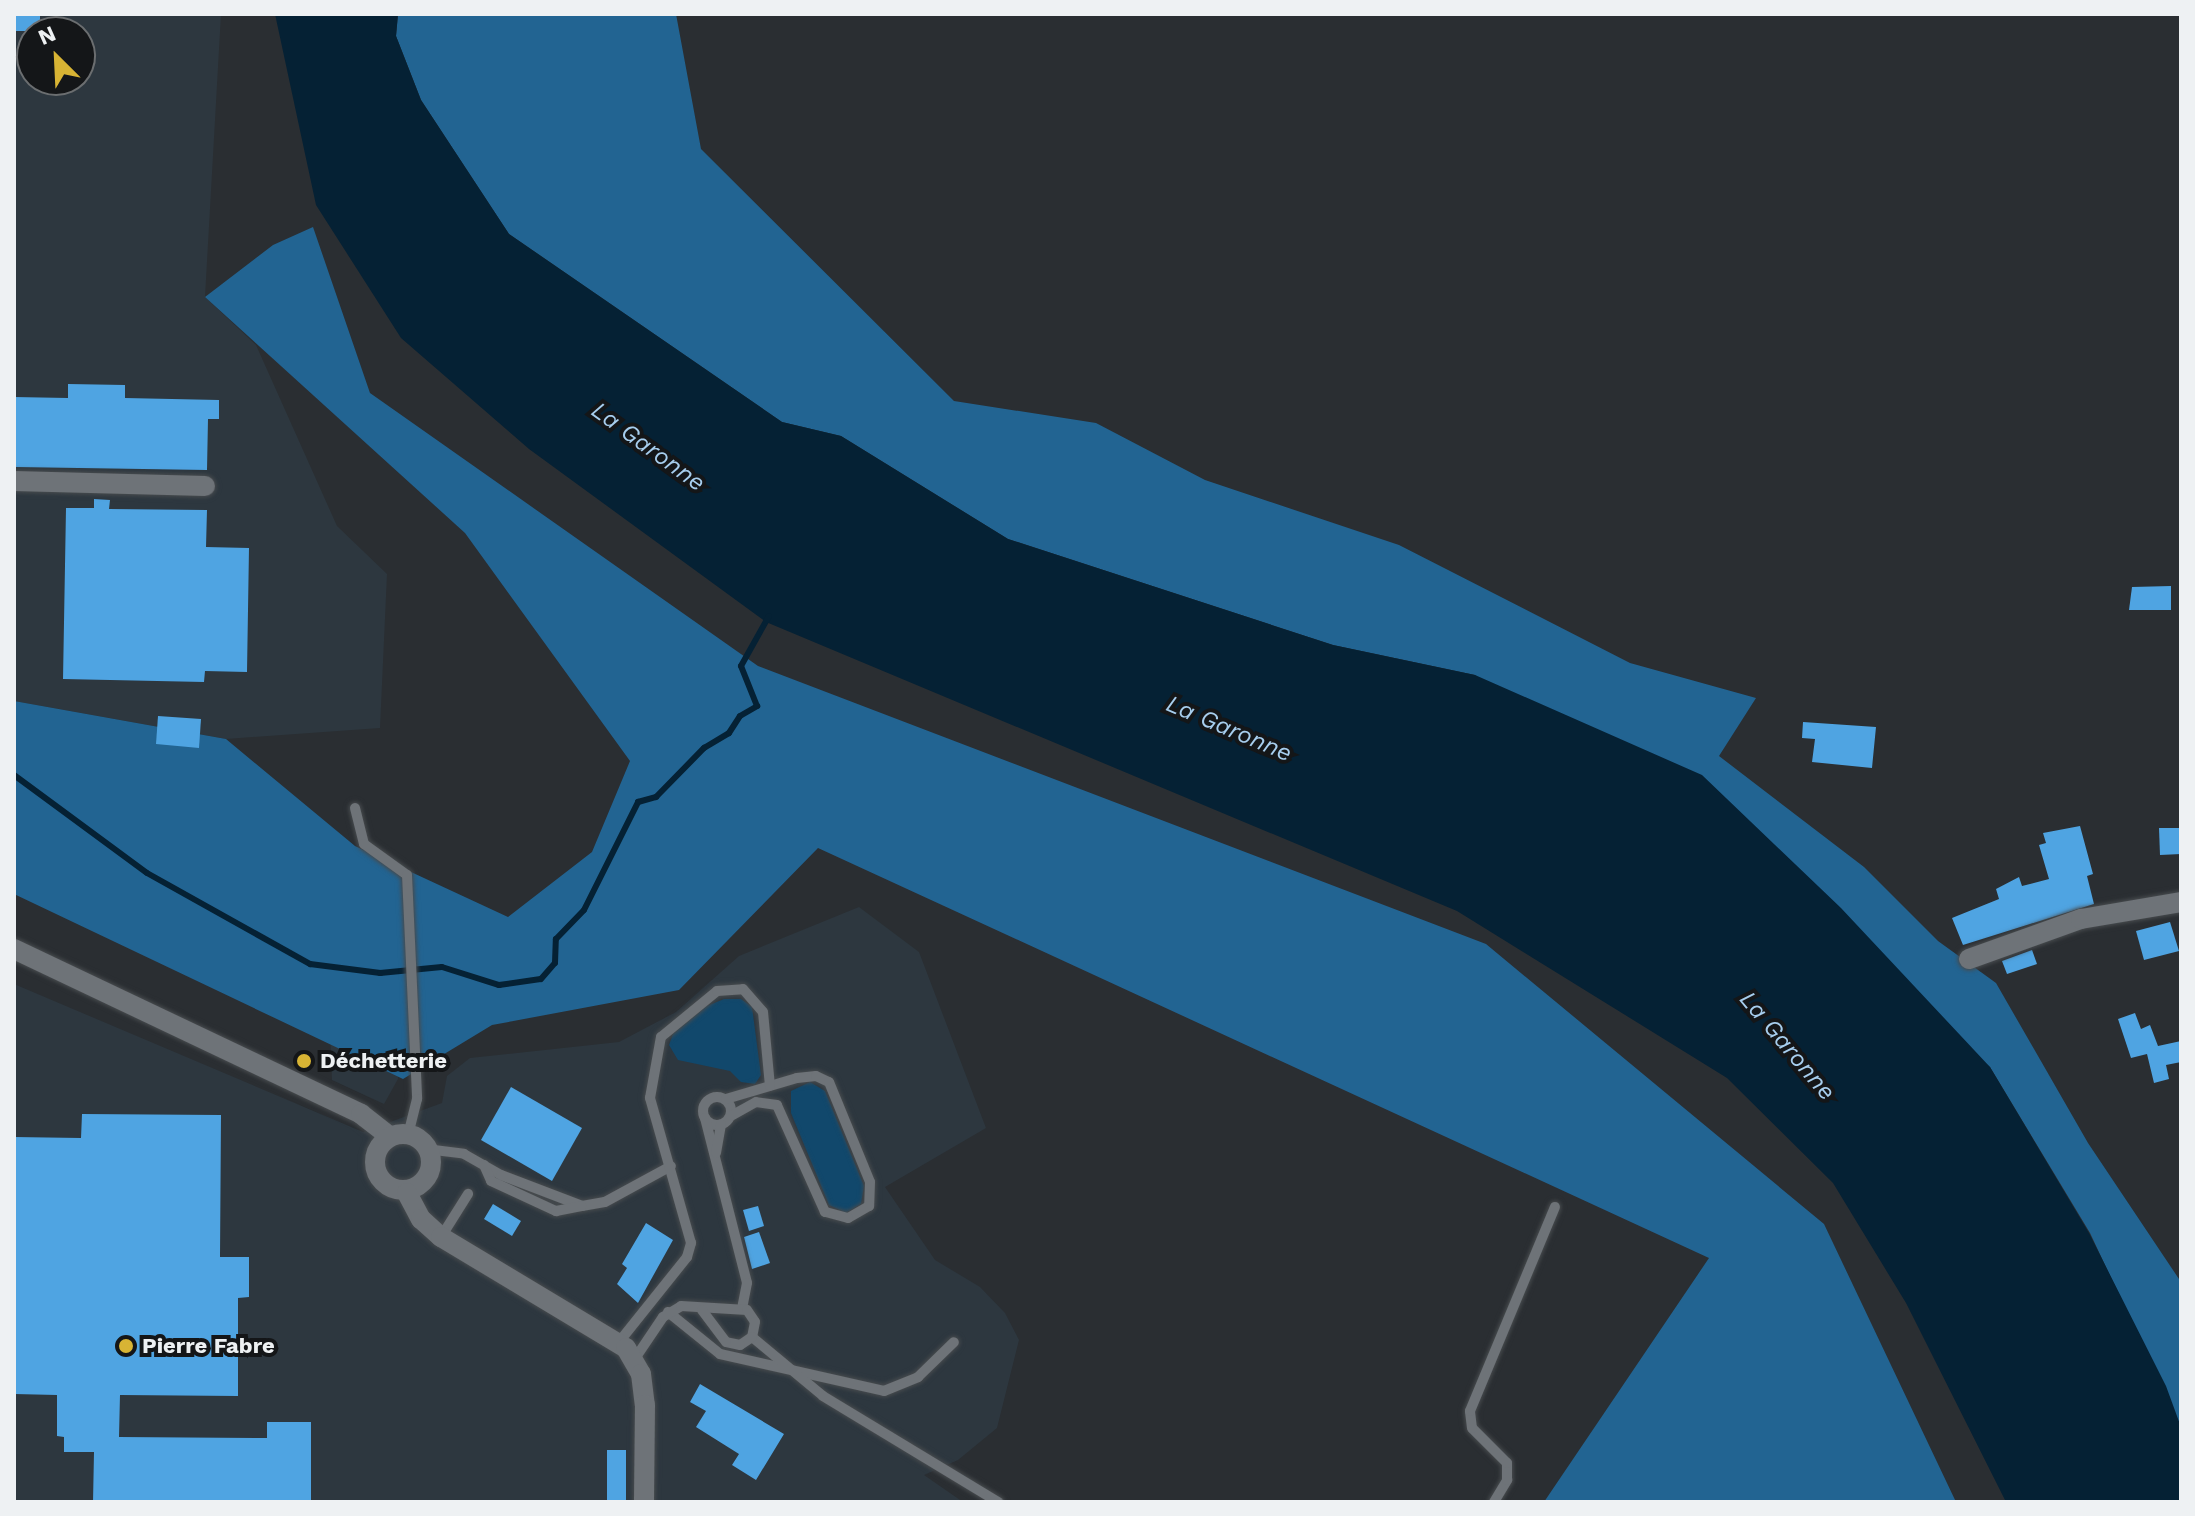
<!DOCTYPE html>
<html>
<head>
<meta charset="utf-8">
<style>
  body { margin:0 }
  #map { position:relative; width:2195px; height:1516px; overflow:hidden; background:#2a2e32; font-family:"Work Sans",sans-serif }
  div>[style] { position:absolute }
  .built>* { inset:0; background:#2d373f }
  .green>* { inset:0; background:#11486c }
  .forest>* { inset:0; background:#226492 }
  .water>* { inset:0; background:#052134 }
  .stream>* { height:6px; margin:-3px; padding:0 3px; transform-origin:3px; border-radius:3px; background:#052134 }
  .building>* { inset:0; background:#4fa4e2 }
  .roads { filter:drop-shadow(0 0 2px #474b4e) drop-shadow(0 0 2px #474b4e) }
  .service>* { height:10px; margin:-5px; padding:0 5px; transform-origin:5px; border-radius:5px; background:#6e7378 }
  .service>.ring { margin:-5px; padding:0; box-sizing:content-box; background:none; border:10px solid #6e7378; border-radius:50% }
  .minor>* { height:20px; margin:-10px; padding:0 10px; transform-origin:10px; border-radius:10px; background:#6e7378 }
  .minor>.ring { margin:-10px; padding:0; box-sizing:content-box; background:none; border:20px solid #6e7378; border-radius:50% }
  .dots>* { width:22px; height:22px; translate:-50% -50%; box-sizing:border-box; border:4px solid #141618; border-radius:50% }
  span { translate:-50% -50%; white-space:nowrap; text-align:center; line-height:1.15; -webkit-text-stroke:8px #141618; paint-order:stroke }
  .poi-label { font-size:22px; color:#eef1f3; font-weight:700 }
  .left { translate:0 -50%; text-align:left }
  .water-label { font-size:24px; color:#a7ceee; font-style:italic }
  .frame { position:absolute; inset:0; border:16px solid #eef1f3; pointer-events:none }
  .north { position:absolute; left:16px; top:16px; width:80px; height:80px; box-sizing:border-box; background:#141618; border:2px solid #6b6e70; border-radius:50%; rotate:336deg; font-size:22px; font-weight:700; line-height:32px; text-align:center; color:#eef1f3 }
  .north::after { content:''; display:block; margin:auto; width:28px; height:36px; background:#d8b434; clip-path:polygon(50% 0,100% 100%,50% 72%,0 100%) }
</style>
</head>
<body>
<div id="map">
  <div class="built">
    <div style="clip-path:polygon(evenodd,14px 14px,221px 14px,205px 297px,256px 345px,337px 526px,387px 574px,380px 728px,226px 739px,14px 701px,14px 14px,32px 32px,80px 32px,80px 80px,32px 80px,32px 32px)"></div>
    <div style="clip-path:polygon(859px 907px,919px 952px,986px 1128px,885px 1187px,935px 1260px,980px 1287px,1005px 1313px,1019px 1340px,997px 1428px,958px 1460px,924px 1475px,963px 1502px,14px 1502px,14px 984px,363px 1132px,442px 1103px,447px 1076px,470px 1058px,619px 1042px,676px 1012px,739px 956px)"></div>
    <div style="clip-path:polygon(394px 1025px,398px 1079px,384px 1104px,332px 1080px,330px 1029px)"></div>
  </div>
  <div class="green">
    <div style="clip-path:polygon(724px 999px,741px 999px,752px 1007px,761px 1075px,755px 1084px,741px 1082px,730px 1071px,678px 1060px,669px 1045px,673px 1034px,707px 1006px)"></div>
    <div style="clip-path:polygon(810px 1082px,825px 1091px,864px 1186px,861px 1204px,846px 1213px,829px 1205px,791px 1113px,791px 1091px)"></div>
  </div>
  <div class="forest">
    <div style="clip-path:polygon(398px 14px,676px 14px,701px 149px,954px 401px,1096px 423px,1205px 480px,1399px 545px,1630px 663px,1756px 698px,1719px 756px,1864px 867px,1938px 941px,1996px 983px,2088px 1143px,2181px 1282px,2181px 1427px,2090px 1233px,1990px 1067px,1475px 675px,1333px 645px,1008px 539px,841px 436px,782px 422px,509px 234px,421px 100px,396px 36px)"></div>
    <div style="clip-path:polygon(313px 227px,370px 393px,758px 666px,1486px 944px,1824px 1224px,1956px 1502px,1544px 1502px,1709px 1258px,818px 848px,679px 990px,492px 1025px,403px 1079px,14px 894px,14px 701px,226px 739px,355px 846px,508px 917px,592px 852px,630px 761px,465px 533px,205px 297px,273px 245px)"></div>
  </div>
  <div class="water">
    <div style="clip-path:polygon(275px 14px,398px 14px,396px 36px,421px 100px,509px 234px,782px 422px,841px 436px,1008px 539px,1333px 645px,1475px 675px,1702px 775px,1841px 908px,1990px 1067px,2089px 1233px,2166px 1386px,2181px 1427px,2181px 1502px,2006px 1502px,1906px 1303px,1833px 1183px,1727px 1078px,1457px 911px,766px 622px,529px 449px,401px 338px,316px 205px)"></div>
  </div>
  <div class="stream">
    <div style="left:14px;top:775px;width:165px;rotate:36.4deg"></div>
    <div style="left:147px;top:873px;width:187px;rotate:29.2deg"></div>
    <div style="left:310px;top:964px;width:71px;rotate:7.3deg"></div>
    <div style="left:380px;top:973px;width:62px;rotate:-5.5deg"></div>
    <div style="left:442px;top:967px;width:60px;rotate:17.5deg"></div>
    <div style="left:499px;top:985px;width:42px;rotate:-8.1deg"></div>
    <div style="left:541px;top:979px;width:21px;rotate:-49deg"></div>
    <div style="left:555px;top:963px;width:24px;rotate:-88deg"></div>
    <div style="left:556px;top:939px;width:40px;rotate:-46deg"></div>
    <div style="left:584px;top:910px;width:121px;rotate:-63.4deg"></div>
    <div style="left:638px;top:802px;width:19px;rotate:-16deg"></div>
    <div style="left:656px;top:797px;width:69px;rotate:-45.6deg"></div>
    <div style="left:704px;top:748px;width:29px;rotate:-31deg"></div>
    <div style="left:729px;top:733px;width:20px;rotate:-57deg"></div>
    <div style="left:740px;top:716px;width:20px;rotate:-30deg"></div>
    <div style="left:757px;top:706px;width:43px;rotate:-111.8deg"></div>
    <div style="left:741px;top:666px;width:57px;rotate:-60.8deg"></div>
  </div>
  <div class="building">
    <div style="clip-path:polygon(14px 14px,40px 14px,40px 31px,14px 31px)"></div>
    <div style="clip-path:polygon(68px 384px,125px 385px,125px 398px,219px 400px,219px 419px,208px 419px,207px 470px,14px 467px,14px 397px,68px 398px)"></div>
    <div style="clip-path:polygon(94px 499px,110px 500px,109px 509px,207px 510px,206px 547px,249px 548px,247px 672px,205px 671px,204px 682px,63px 679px,66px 508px,94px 508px)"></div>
    <div style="clip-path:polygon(2171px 586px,2171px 610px,2129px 610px,2132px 587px)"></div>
    <div style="clip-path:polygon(158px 716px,201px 719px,199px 748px,156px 744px)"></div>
    <div style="clip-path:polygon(1803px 722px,1876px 727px,1872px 768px,1812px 762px,1815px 739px,1802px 738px)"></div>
    <div style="clip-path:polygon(2080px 826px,2093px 874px,2087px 876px,2094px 904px,1963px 945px,1952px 918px,1999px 899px,1996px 889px,2019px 877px,2022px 886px,2049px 879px,2039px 845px,2046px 843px,2043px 833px)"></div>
    <div style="clip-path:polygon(2159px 828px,2181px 828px,2181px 854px,2160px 855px)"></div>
    <div style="clip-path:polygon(2170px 922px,2179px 951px,2144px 960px,2136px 931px)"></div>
    <div style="clip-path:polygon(2032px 950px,2037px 964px,2007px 974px,2002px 961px)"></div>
    <div style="clip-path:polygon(2135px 1013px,2141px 1029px,2150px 1025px,2158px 1046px,2181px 1041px,2181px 1062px,2166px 1065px,2169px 1079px,2154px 1083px,2147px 1054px,2131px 1058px,2118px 1019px)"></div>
    <div style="clip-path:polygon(511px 1087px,582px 1128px,552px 1181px,481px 1140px)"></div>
    <div style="clip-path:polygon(82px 1114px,221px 1115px,220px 1257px,249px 1257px,249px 1297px,238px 1298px,238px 1396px,120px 1395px,119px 1437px,267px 1438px,267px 1422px,311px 1422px,311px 1502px,93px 1502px,94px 1452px,64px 1452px,64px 1437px,57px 1436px,57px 1395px,14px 1394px,14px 1137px,81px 1138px)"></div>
    <div style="clip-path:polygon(493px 1204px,521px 1221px,512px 1236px,484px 1219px)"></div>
    <div style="clip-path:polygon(758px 1206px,764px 1226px,749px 1231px,743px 1210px)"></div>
    <div style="clip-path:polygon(646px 1223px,673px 1240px,638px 1303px,617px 1284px,627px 1268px,622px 1264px)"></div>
    <div style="clip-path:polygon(759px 1232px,770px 1263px,752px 1269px,744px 1237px)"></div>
    <div style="clip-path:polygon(700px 1384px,784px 1434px,756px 1480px,732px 1465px,739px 1454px,696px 1427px,706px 1411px,690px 1402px)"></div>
    <div style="clip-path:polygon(607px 1450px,626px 1450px,626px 1502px,607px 1502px)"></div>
  </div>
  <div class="roads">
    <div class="service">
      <div style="left:355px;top:808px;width:37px;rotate:76deg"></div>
      <div style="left:364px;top:844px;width:53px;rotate:35.8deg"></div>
      <div style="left:407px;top:875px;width:224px;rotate:87.4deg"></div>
      <div style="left:417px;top:1099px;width:34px;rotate:104deg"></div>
      <div class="ring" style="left:703px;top:1097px;width:18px;height:18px"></div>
      <div style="left:726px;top:1099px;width:74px;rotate:-16.5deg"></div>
      <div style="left:797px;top:1078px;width:19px;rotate:-6deg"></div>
      <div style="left:816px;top:1076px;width:14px;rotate:25deg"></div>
      <div style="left:829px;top:1082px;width:108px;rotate:67.7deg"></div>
      <div style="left:870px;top:1182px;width:24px;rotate:92deg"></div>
      <div style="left:869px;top:1206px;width:24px;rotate:150deg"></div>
      <div style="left:848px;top:1218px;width:24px;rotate:-165deg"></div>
      <div style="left:825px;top:1212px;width:117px;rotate:-114.2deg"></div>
      <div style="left:777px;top:1105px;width:21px;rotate:-172deg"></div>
      <div style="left:756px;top:1102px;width:29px;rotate:151deg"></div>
      <div style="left:705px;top:1118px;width:170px;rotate:75.7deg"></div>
      <div style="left:747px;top:1283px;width:25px;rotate:101deg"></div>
      <div style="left:426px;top:1149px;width:38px;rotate:7deg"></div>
      <div style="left:464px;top:1154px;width:43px;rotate:29.6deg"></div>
      <div style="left:501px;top:1175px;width:87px;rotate:20.9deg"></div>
      <div style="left:582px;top:1206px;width:23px;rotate:-10deg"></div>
      <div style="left:605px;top:1202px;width:75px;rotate:-28.6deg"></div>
      <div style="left:716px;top:1153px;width:29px;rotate:-80deg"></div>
      <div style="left:484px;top:1165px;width:17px;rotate:66deg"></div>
      <div style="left:491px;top:1181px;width:72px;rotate:24.8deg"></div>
      <div style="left:556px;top:1211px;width:26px;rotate:-11deg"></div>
      <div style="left:441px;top:1237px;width:51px;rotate:-57.9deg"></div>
      <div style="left:668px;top:1312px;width:67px;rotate:38.9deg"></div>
      <div style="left:720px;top:1354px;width:168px;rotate:12.7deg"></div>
      <div style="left:884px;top:1391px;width:37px;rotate:-22deg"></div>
      <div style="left:918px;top:1377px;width:50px;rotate:-44.2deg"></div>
      <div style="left:752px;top:1337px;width:92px;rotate:39.7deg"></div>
      <div style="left:823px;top:1396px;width:205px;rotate:31.2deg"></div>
      <div style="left:619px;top:1342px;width:109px;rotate:-51.3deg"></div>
      <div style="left:687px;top:1257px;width:15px;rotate:-74deg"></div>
      <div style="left:691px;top:1243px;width:151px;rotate:-105.8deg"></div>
      <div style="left:650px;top:1098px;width:62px;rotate:-79.8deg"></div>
      <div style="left:661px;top:1037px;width:72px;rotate:-39.4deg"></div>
      <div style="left:717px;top:991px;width:26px;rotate:-4deg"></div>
      <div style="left:743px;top:989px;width:30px;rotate:49deg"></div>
      <div style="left:763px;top:1012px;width:74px;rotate:84.6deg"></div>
      <div style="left:634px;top:1360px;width:52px;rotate:-56deg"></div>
      <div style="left:663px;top:1317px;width:21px;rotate:-31deg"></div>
      <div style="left:681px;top:1306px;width:66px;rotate:3.5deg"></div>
      <div style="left:747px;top:1310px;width:14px;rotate:56deg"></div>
      <div style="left:755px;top:1322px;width:15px;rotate:101deg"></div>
      <div style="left:752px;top:1337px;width:14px;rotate:146deg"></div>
      <div style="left:740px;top:1345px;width:14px;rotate:-168deg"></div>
      <div style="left:726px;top:1342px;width:40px;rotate:-127deg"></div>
      <div style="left:1494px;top:1502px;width:26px;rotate:-59deg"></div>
      <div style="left:1507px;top:1480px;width:17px;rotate:-90deg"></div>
      <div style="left:1507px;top:1463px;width:49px;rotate:-135deg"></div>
      <div style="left:1472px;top:1428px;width:17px;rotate:-97deg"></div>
      <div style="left:1470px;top:1411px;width:221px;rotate:-67.4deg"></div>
    </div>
    <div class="minor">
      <div style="left:14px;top:481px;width:191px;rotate:1.5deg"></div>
      <div style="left:14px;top:949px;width:384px;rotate:25.4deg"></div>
      <div style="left:361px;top:1114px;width:36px;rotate:38deg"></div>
      <div style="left:1969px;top:959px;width:119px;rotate:-19.7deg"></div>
      <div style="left:2081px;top:919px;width:101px;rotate:-9.6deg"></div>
      <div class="ring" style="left:375px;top:1134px;width:36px;height:36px"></div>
      <div style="left:407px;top:1193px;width:30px;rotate:62deg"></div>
      <div style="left:421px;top:1219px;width:27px;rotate:42deg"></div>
      <div style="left:441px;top:1237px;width:216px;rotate:31deg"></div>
      <div style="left:626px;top:1348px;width:30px;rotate:60deg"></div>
      <div style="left:641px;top:1374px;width:31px;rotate:83deg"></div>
      <div style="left:645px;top:1405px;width:97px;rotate:90.6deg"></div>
    </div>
  </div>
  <div class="dots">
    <div style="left:304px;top:1061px;background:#d8b434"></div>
    <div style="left:126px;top:1346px;background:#d8b434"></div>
  </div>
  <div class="poi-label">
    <span class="left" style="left:320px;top:1061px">Déchetterie</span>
    <span class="left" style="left:142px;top:1346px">Pierre Fabre</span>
  </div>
  <div class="water-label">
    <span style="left:648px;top:447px;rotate:36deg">La Garonne</span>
    <span style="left:1229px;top:729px;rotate:23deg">La Garonne</span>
    <span style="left:1787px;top:1046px;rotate:50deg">La Garonne</span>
  </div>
  <div class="frame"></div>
  <div class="north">N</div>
</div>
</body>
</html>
